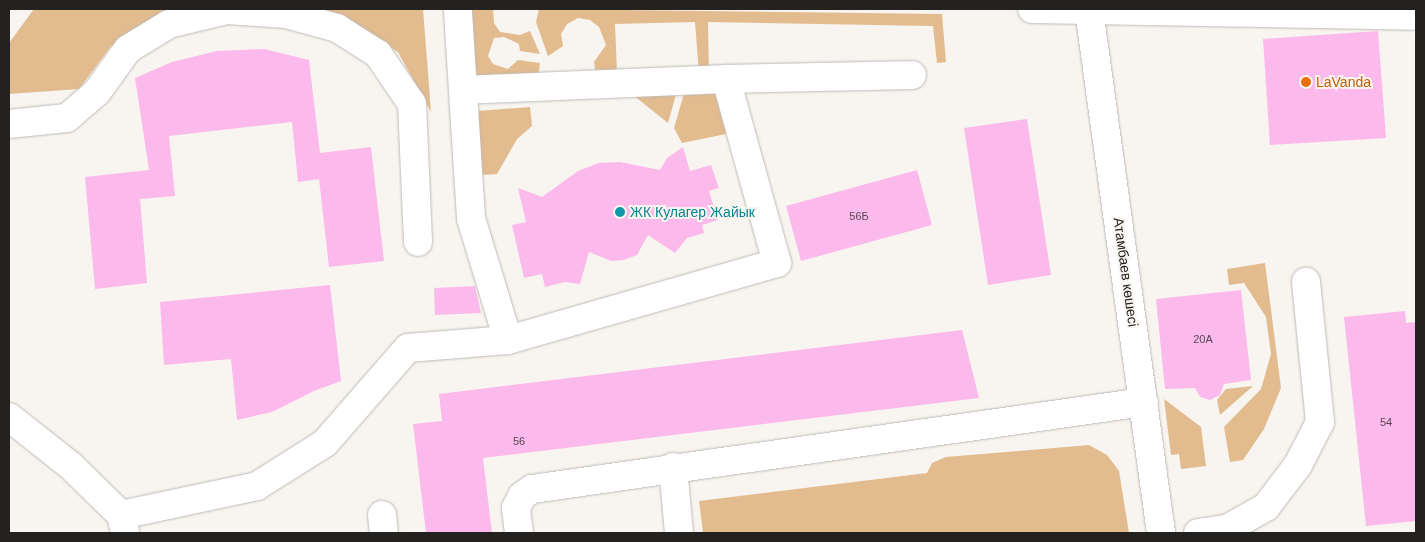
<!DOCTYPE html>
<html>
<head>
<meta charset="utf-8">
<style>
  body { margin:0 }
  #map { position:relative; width:1425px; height:542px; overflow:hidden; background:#f8f4f0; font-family:Arial,sans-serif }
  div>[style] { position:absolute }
  .green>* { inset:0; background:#e2bb8e }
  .building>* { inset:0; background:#fcbaec }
  .roads { filter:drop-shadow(0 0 1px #bdbab6) drop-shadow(0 0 1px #bdbab6) }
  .minor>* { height:28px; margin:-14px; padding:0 14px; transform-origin:14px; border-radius:14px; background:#fff }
  .dots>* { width:14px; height:14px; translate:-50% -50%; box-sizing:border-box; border:2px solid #f8f4f0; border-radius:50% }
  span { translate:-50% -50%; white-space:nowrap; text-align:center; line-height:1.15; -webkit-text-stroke:4px #f8f4f0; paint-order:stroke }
  .number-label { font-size:11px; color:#594853 }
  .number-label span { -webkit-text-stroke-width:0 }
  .food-label { font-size:14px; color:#c56008 }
  .left { translate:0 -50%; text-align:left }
  .culture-label { font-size:14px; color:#0d838f }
  .street-label { font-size:14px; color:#232220 }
  .frame { position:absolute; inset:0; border:10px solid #232220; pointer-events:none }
</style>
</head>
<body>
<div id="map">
  <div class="green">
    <div style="clip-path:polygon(34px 9px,192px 9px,150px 22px,111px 46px,79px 89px,9px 94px,9px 43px)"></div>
    <div style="clip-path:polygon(312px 9px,423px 9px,431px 112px,398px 52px,345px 19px)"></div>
    <div style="clip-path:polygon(470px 9px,493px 9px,494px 23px,500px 32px,520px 35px,530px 31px,540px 54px,520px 51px,519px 44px,504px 37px,494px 38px,488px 56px,493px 64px,508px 69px,518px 60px,540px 63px,538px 78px,477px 80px)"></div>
    <div style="clip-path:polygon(539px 9px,942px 14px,946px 62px,937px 63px,933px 26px,708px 22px,709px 74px,699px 74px,695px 22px,615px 24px,617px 73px,596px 75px,594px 62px,606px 45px,599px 27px,590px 20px,578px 18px,567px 24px,561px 34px,563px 46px,548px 56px,536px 22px)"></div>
    <div style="clip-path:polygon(708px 88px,717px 95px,726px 134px,682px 143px,674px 128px,685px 90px)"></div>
    <div style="clip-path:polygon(677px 91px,668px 123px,633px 95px)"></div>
    <div style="clip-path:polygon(530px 107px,532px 126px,517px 139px,497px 174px,482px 175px,477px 111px)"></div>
    <div style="clip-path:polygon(1265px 263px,1281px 388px,1264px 429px,1243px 460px,1230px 462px,1224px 427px,1261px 389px,1271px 354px,1266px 317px,1244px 283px,1229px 285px,1227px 269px)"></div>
    <div style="clip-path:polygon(1253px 386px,1220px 415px,1217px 400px,1226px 389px)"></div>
    <div style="clip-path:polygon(1164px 399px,1201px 427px,1206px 466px,1181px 469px,1179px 454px,1171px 455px)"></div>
    <div style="clip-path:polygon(1089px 445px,1107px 455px,1119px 471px,1129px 533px,703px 533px,699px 501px,927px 473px,932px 463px,946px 457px)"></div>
  </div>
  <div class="building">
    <div style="clip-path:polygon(1378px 31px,1386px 138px,1270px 145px,1263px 39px)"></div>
    <div style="clip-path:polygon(264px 49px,309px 60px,320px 153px,371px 147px,384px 261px,329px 267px,319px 179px,298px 182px,292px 122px,169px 136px,175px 196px,140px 199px,147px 283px,95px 289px,85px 177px,149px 170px,135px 78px,172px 62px,217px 51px)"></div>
    <div style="clip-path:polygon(1027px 119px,1051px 275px,988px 285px,964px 128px)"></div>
    <div style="clip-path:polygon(683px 147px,690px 171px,711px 165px,719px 188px,709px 191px,718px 220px,702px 225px,704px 233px,687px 238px,675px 253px,648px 235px,637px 255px,624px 260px,611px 261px,589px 252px,580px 284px,565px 282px,545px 287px,542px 274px,524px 278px,512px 225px,526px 222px,518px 188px,542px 197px,578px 171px,599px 163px,620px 162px,660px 170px,667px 158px)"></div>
    <div style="clip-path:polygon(917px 170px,932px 225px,801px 261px,786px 206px)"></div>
    <div style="clip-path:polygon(330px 285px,341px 381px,314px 391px,272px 412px,237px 420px,231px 359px,164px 365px,160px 302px)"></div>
    <div style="clip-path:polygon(475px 286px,481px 313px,435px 315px,434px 288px)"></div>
    <div style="clip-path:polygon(1241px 290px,1251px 380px,1224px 384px,1220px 395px,1210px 400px,1200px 397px,1195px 388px,1165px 389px,1156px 299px)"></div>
    <div style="clip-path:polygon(1405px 311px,1406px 323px,1416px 322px,1416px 521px,1366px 526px,1344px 317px)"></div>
    <div style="clip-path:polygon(962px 330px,979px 398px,483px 458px,492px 533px,426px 533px,413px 424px,442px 421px,439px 394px)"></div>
  </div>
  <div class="roads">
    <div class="minor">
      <div style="left:1032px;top:9px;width:384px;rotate:1deg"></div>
      <div style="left:1089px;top:10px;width:528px;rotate:82.16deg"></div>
      <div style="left:463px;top:90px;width:263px;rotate:-2.4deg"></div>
      <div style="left:9px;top:124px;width:58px;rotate:-5.9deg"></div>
      <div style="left:67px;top:118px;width:40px;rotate:-41deg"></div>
      <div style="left:97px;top:92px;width:53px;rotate:-54.2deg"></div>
      <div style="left:128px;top:49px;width:48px;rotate:-31.4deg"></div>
      <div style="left:169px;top:24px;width:60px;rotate:-13.6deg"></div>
      <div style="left:227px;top:10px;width:59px;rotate:3.9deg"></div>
      <div style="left:286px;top:14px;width:53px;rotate:15.4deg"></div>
      <div style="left:337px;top:28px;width:49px;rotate:32.4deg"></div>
      <div style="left:378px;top:54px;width:60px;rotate:55.8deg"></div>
      <div style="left:412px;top:104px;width:138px;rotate:87.5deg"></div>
      <div style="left:508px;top:340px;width:280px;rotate:-16deg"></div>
      <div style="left:777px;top:263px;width:191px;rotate:-105.5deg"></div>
      <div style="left:726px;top:79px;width:186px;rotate:-1.2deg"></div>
      <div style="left:9px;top:417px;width:79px;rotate:38.3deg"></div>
      <div style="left:71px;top:466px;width:70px;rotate:44.4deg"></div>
      <div style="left:121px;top:515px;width:17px;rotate:77deg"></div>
      <div style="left:673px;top:467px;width:66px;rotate:84.8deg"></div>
      <div style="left:121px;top:515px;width:139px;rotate:-12deg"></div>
      <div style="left:257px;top:486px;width:80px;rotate:-32.3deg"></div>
      <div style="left:325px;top:443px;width:126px;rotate:-48.9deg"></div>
      <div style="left:408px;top:348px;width:100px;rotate:-4.6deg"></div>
      <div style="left:508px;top:340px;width:127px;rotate:-106.9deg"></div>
      <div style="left:471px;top:218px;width:209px;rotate:-93.6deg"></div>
      <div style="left:382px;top:515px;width:18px;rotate:84deg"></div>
      <div style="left:519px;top:533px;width:25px;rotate:-97deg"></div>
      <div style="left:516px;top:508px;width:13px;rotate:-63deg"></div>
      <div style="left:522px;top:496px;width:12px;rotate:-35deg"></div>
      <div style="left:532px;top:489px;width:618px;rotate:-8.09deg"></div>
      <div style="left:1198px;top:533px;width:29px;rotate:-8deg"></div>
      <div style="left:1227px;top:529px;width:45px;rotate:-29.4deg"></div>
      <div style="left:1266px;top:507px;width:53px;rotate:-52.7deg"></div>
      <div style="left:1298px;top:465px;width:48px;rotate:-62.9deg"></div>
      <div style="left:1320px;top:422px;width:141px;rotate:-95.7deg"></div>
    </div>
  </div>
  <div class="dots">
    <div style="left:1306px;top:82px;background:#e8710a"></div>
    <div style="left:620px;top:212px;background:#0f9aa8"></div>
  </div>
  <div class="number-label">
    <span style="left:859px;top:216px">56Б</span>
    <span style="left:1203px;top:339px">20А</span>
    <span style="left:1386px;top:422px">54</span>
    <span style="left:519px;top:441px">56</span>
  </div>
  <div class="food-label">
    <span class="left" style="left:1316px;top:82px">LaVanda</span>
  </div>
  <div class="culture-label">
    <span class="left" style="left:630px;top:212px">ЖК Кулагер Жайык</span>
  </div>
  <div class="street-label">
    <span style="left:1126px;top:272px;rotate:82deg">Атамбаев көшесі</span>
  </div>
  <div class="frame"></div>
</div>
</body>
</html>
